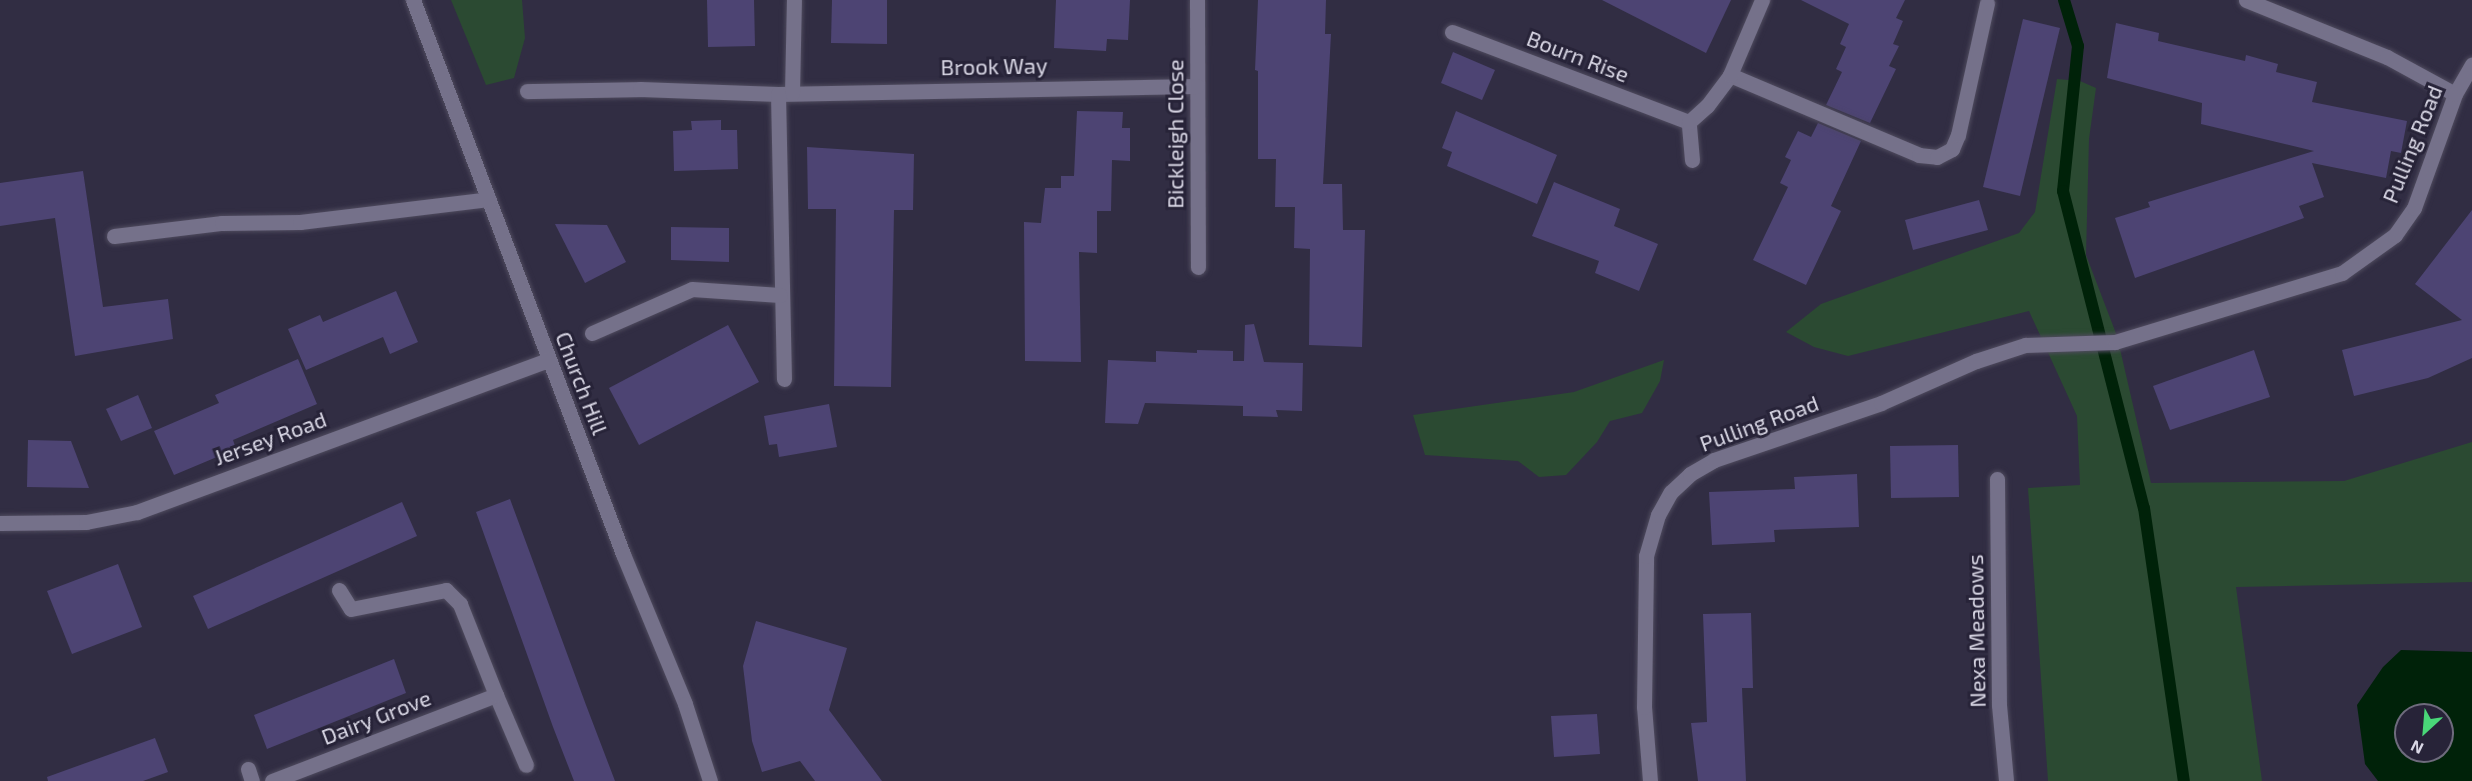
<!DOCTYPE html>
<html>
<head>
<meta charset="utf-8">
<style>
  body { margin:0 }
  #map { position:relative; width:2472px; height:781px; overflow:hidden; background:#312d43; font-family:"Exo 2",sans-serif }
  div>[style] { position:absolute }
  .green>* { inset:0; background:#2b4a32 }
  .water>* { inset:0; background:#002209 }
  .stream>* { height:12px; margin:-6px; padding:0 6px; transform-origin:6px; border-radius:6px; background:#002209 }
  .building>* { inset:0; background:#4d4473 }
  .roads { filter:drop-shadow(0 0 2px #4f4b5e) drop-shadow(0 0 2px #4f4b5e) }
  .lane>* { height:15px; margin:-7.5px; padding:0 7.5px; transform-origin:7.5px; border-radius:7.5px; background:#75718a }
  .street>* { height:15px; margin:-7.5px; padding:0 7.5px; transform-origin:7.5px; border-radius:7.5px; background:#75718a }
  span { translate:-50% -50%; white-space:nowrap; text-align:center; line-height:1.15; -webkit-text-stroke:6px #272338; paint-order:stroke }
  .street-label { font-size:22px; color:#d9d7e5 }
  .north { position:absolute; left:2394px; top:703px; width:60px; height:60px; box-sizing:border-box; background:#272338; border:2px solid #6e6b7d; border-radius:50%; rotate:206deg; font-size:16px; font-weight:700; line-height:24px; text-align:center; color:#d9d7e5 }
  .north::after { content:''; display:block; margin:auto; width:21px; height:27px; background:#49d778; clip-path:polygon(50% 0,100% 100%,50% 72%,0 100%) }
</style>
</head>
<body>
<div id="map">
  <div class="green">
    <div style="clip-path:polygon(451px 0,522px 0,525px 38px,514px 78px,486px 85px)"></div>
    <div style="clip-path:polygon(2057px 79px,2080px 81px,2096px 88px,2089px 139px,2086px 255px,2117px 336px,2151px 483px,2344px 481px,2472px 442px,2472px 582px,2236px 587px,2262px 781px,2048px 781px,2028px 488px,2080px 485px,2077px 416px,2029px 311px,1848px 356px,1814px 347px,1786px 332px,1821px 304px,2019px 233px,2035px 212px)"></div>
    <div style="clip-path:polygon(1664px 360px,1660px 381px,1642px 413px,1610px 421px,1597px 442px,1566px 475px,1539px 477px,1518px 461px,1425px 455px,1413px 415px,1574px 392px)"></div>
  </div>
  <div class="water">
    <div style="clip-path:polygon(evenodd,2401px 650px,2472px 652px,2472px 781px,2378px 781px,2365px 764px,2357px 705px,2383px 667px,2401px 650px,2406px 715px,2442px 715px,2442px 751px,2406px 751px,2406px 715px)"></div>
  </div>
  <div class="stream">
    <div style="left:2064px;top:0;width:48px;rotate:73.1deg"></div>
    <div style="left:2078px;top:46px;width:146px;rotate:95.9deg"></div>
    <div style="left:2063px;top:191px;width:327px;rotate:75.7deg"></div>
    <div style="left:2144px;top:508px;width:276px;rotate:81.7deg"></div>
  </div>
  <div class="building">
    <div style="clip-path:polygon(707px 0,754px 0,755px 46px,708px 47px)"></div>
    <div style="clip-path:polygon(832px 0,887px 0,887px 44px,831px 43px)"></div>
    <div style="clip-path:polygon(1056px 0,1130px 0,1128px 40px,1107px 39px,1106px 51px,1054px 48px)"></div>
    <div style="clip-path:polygon(1258px 0,1326px 0,1325px 34px,1331px 34px,1323px 184px,1342px 184px,1343px 230px,1365px 230px,1362px 347px,1309px 345px,1310px 249px,1294px 248px,1295px 207px,1275px 207px,1276px 159px,1258px 159px,1258px 71px,1255px 70px)"></div>
    <div style="clip-path:polygon(1602px 0,1731px 0,1706px 53px)"></div>
    <div style="clip-path:polygon(1801px 0,1905px 0,1896px 18px,1903px 21px,1893px 44px,1899px 46px,1889px 66px,1896px 69px,1870px 123px,1826px 105px,1842px 72px,1836px 69px,1846px 47px,1840px 44px,1849px 24px)"></div>
    <div style="clip-path:polygon(2023px 19px,2060px 28px,2020px 196px,1983px 187px)"></div>
    <div style="clip-path:polygon(2116px 23px,2159px 33px,2158px 41px,2245px 61px,2246px 55px,2278px 64px,2276px 72px,2317px 82px,2312px 102px,2407px 121px,2401px 153px,2391px 151px,2386px 178px,2312px 163px,2324px 197px,2299px 206px,2304px 218px,2135px 278px,2115px 218px,2150px 207px,2148px 202px,2314px 151px,2201px 124px,2202px 103px,2107px 78px)"></div>
    <div style="clip-path:polygon(1453px 52px,1495px 70px,1482px 100px,1441px 83px)"></div>
    <div style="clip-path:polygon(1077px 111px,1123px 112px,1122px 128px,1130px 128px,1130px 161px,1112px 160px,1111px 211px,1097px 211px,1097px 253px,1079px 252px,1081px 362px,1025px 361px,1024px 222px,1041px 223px,1045px 188px,1061px 188px,1061px 176px,1074px 176px)"></div>
    <div style="clip-path:polygon(1456px 111px,1557px 155px,1537px 204px,1447px 166px,1452px 152px,1442px 148px)"></div>
    <div style="clip-path:polygon(721px 120px,721px 130px,737px 130px,738px 169px,674px 171px,673px 131px,692px 130px,691px 121px)"></div>
    <div style="clip-path:polygon(1818px 123px,1861px 141px,1831px 206px,1841px 211px,1806px 285px,1753px 260px,1788px 187px,1780px 183px,1791px 160px,1785px 157px,1798px 131px,1811px 137px)"></div>
    <div style="clip-path:polygon(807px 147px,914px 154px,913px 210px,894px 210px,891px 387px,834px 386px,836px 209px,808px 209px)"></div>
    <div style="clip-path:polygon(83px 171px,103px 307px,168px 299px,173px 339px,75px 356px,55px 218px,0 226px,0 183px)"></div>
    <div style="clip-path:polygon(1554px 182px,1620px 209px,1614px 226px,1658px 244px,1639px 291px,1595px 273px,1599px 261px,1532px 236px)"></div>
    <div style="clip-path:polygon(1979px 200px,1988px 230px,1913px 250px,1905px 220px)"></div>
    <div style="clip-path:polygon(2472px 210px,2472px 358px,2428px 378px,2354px 396px,2342px 350px,2462px 320px,2415px 284px)"></div>
    <div style="clip-path:polygon(555px 224px,607px 225px,626px 262px,585px 283px)"></div>
    <div style="clip-path:polygon(671px 227px,729px 228px,729px 262px,671px 260px)"></div>
    <div style="clip-path:polygon(396px 291px,418px 342px,390px 354px,383px 337px,306px 370px,288px 329px,320px 315px,323px 322px)"></div>
    <div style="clip-path:polygon(1254px 324px,1264px 362px,1303px 363px,1302px 411px,1276px 410px,1278px 417px,1243px 416px,1243px 406px,1145px 403px,1138px 424px,1105px 423px,1108px 360px,1156px 362px,1156px 351px,1197px 353px,1197px 350px,1233px 351px,1233px 361px,1244px 361px,1245px 325px)"></div>
    <div style="clip-path:polygon(728px 325px,759px 382px,639px 445px,609px 388px)"></div>
    <div style="clip-path:polygon(2254px 350px,2270px 397px,2170px 430px,2153px 386px)"></div>
    <div style="clip-path:polygon(298px 359px,317px 404px,233px 440px,236px 449px,174px 475px,154px 431px,219px 403px,215px 395px)"></div>
    <div style="clip-path:polygon(138px 395px,152px 428px,121px 441px,106px 409px)"></div>
    <div style="clip-path:polygon(829px 404px,837px 447px,779px 457px,777px 444px,769px 445px,764px 416px)"></div>
    <div style="clip-path:polygon(28px 440px,71px 441px,89px 488px,27px 487px)"></div>
    <div style="clip-path:polygon(1958px 445px,1959px 497px,1891px 498px,1890px 446px)"></div>
    <div style="clip-path:polygon(1857px 474px,1859px 527px,1774px 530px,1775px 542px,1712px 545px,1709px 492px,1795px 489px,1794px 477px)"></div>
    <div style="clip-path:polygon(510px 499px,586px 705px,615px 781px,574px 781px,553px 727px,476px 512px)"></div>
    <div style="clip-path:polygon(402px 502px,417px 536px,208px 629px,193px 596px)"></div>
    <div style="clip-path:polygon(118px 564px,142px 627px,72px 654px,47px 591px)"></div>
    <div style="clip-path:polygon(1751px 613px,1753px 688px,1742px 688px,1746px 781px,1698px 781px,1691px 723px,1707px 722px,1703px 614px)"></div>
    <div style="clip-path:polygon(756px 621px,847px 648px,829px 710px,882px 781px,815px 781px,800px 761px,762px 772px,752px 741px,743px 666px)"></div>
    <div style="clip-path:polygon(394px 659px,406px 693px,267px 749px,254px 715px)"></div>
    <div style="clip-path:polygon(1597px 714px,1600px 754px,1554px 757px,1551px 716px)"></div>
    <div style="clip-path:polygon(155px 738px,168px 772px,143px 781px,48px 781px,47px 777px)"></div>
  </div>
  <div class="roads">
    <div class="lane">
      <div style="left:1730px;top:75px;width:205px;rotate:22.9deg"></div>
      <div style="left:1919px;top:155px;width:18px;rotate:6deg"></div>
      <div style="left:1937px;top:157px;width:17px;rotate:-28deg"></div>
      <div style="left:1952px;top:149px;width:15px;rotate:-67deg"></div>
      <div style="left:1958px;top:135px;width:135px;rotate:-77.6deg"></div>
      <div style="left:527px;top:91px;width:113px;rotate:-1deg"></div>
      <div style="left:114px;top:236px;width:109px;rotate:-6.9deg"></div>
      <div style="left:222px;top:223px;width:78px;rotate:-0.7deg"></div>
      <div style="left:300px;top:222px;width:190px;rotate:-6.9deg"></div>
      <div style="left:339px;top:590px;width:22px;rotate:58deg"></div>
      <div style="left:351px;top:609px;width:97px;rotate:-11.3deg"></div>
      <div style="left:446px;top:590px;width:20px;rotate:45deg"></div>
    </div>
    <div class="street">
      <div style="left:413px;top:0;width:592px;rotate:69.24deg"></div>
      <div style="left:623px;top:554px;width:162px;rotate:67.5deg"></div>
      <div style="left:685px;top:704px;width:81px;rotate:72deg"></div>
      <div style="left:1197px;top:0;width:267px;rotate:89.8deg"></div>
      <div style="left:2246px;top:0;width:152px;rotate:22deg"></div>
      <div style="left:2387px;top:57px;width:77px;rotate:28.6deg"></div>
      <div style="left:1452px;top:32px;width:254px;rotate:20.8deg"></div>
      <div style="left:640px;top:89px;width:138px;rotate:2.1deg"></div>
      <div style="left:778px;top:94px;width:419px;rotate:-1.1deg"></div>
      <div style="left:792px;top:93px;width:93px;rotate:-88.8deg"></div>
      <div style="left:778px;top:94px;width:285px;rotate:88.8deg"></div>
      <div style="left:1692px;top:160px;width:38px;rotate:-95deg"></div>
      <div style="left:1689px;top:122px;width:24px;rotate:-42deg"></div>
      <div style="left:1707px;top:106px;width:39px;rotate:-53deg"></div>
      <div style="left:1730px;top:75px;width:82px;rotate:-66.9deg"></div>
      <div style="left:592px;top:333px;width:109px;rotate:-23.7deg"></div>
      <div style="left:692px;top:289px;width:88px;rotate:3.9deg"></div>
      <div style="left:1997px;top:479px;width:226px;rotate:89.5deg"></div>
      <div style="left:1999px;top:705px;width:76px;rotate:84.7deg"></div>
      <div style="left:0;top:523px;width:86px;rotate:-0.7deg"></div>
      <div style="left:86px;top:522px;width:52px;rotate:-11.1deg"></div>
      <div style="left:137px;top:512px;width:439px;rotate:-20.3deg"></div>
      <div style="left:496px;top:695px;width:76px;rotate:66.8deg"></div>
      <div style="left:248px;top:769px;width:13px;rotate:72deg"></div>
      <div style="left:272px;top:781px;width:240px;rotate:-21deg"></div>
      <div style="left:496px;top:695px;width:98px;rotate:-111.6deg"></div>
      <div style="left:1650px;top:781px;width:74px;rotate:-94.6deg"></div>
      <div style="left:1644px;top:707px;width:151px;rotate:-89.2deg"></div>
      <div style="left:1646px;top:556px;width:43px;rotate:-73.7deg"></div>
      <div style="left:1658px;top:515px;width:26px;rotate:-61deg"></div>
      <div style="left:1671px;top:492px;width:26px;rotate:-43deg"></div>
      <div style="left:1690px;top:474px;width:28px;rotate:-30deg"></div>
      <div style="left:1714px;top:460px;width:176px;rotate:-18.8deg"></div>
      <div style="left:1881px;top:403px;width:104px;rotate:-23.9deg"></div>
      <div style="left:1976px;top:361px;width:52px;rotate:-18.1deg"></div>
      <div style="left:2025px;top:345px;width:90px;rotate:-1.9deg"></div>
      <div style="left:2115px;top:342px;width:237px;rotate:-16.9deg"></div>
      <div style="left:2342px;top:273px;width:65px;rotate:-35.6deg"></div>
      <div style="left:2395px;top:235px;width:33px;rotate:-55deg"></div>
      <div style="left:2414px;top:208px;width:121px;rotate:-70.2deg"></div>
      <div style="left:2455px;top:94px;width:34px;rotate:-60deg"></div>
    </div>
  </div>
  <div class="street-label">
    <span style="left:1578px;top:56px;rotate:21deg">Bourn Rise</span>
    <span style="left:994px;top:66px;rotate:-1deg">Brook Way</span>
    <span style="left:1175px;top:134px;rotate:-90deg">Bickleigh Close</span>
    <span style="left:2412px;top:144px;rotate:-68deg">Pulling Road</span>
    <span style="left:582px;top:383px;rotate:69deg">Church Hill</span>
    <span style="left:1759px;top:423px;rotate:-20deg">Pulling Road</span>
    <span style="left:270px;top:438px;rotate:-20deg">Jersey Road</span>
    <span style="left:1976px;top:631px;rotate:-91deg">Nexa Meadows</span>
    <span style="left:376px;top:717px;rotate:-21deg">Dairy Grove</span>
  </div>
  <div class="north">N</div>
</div>
</body>
</html>
